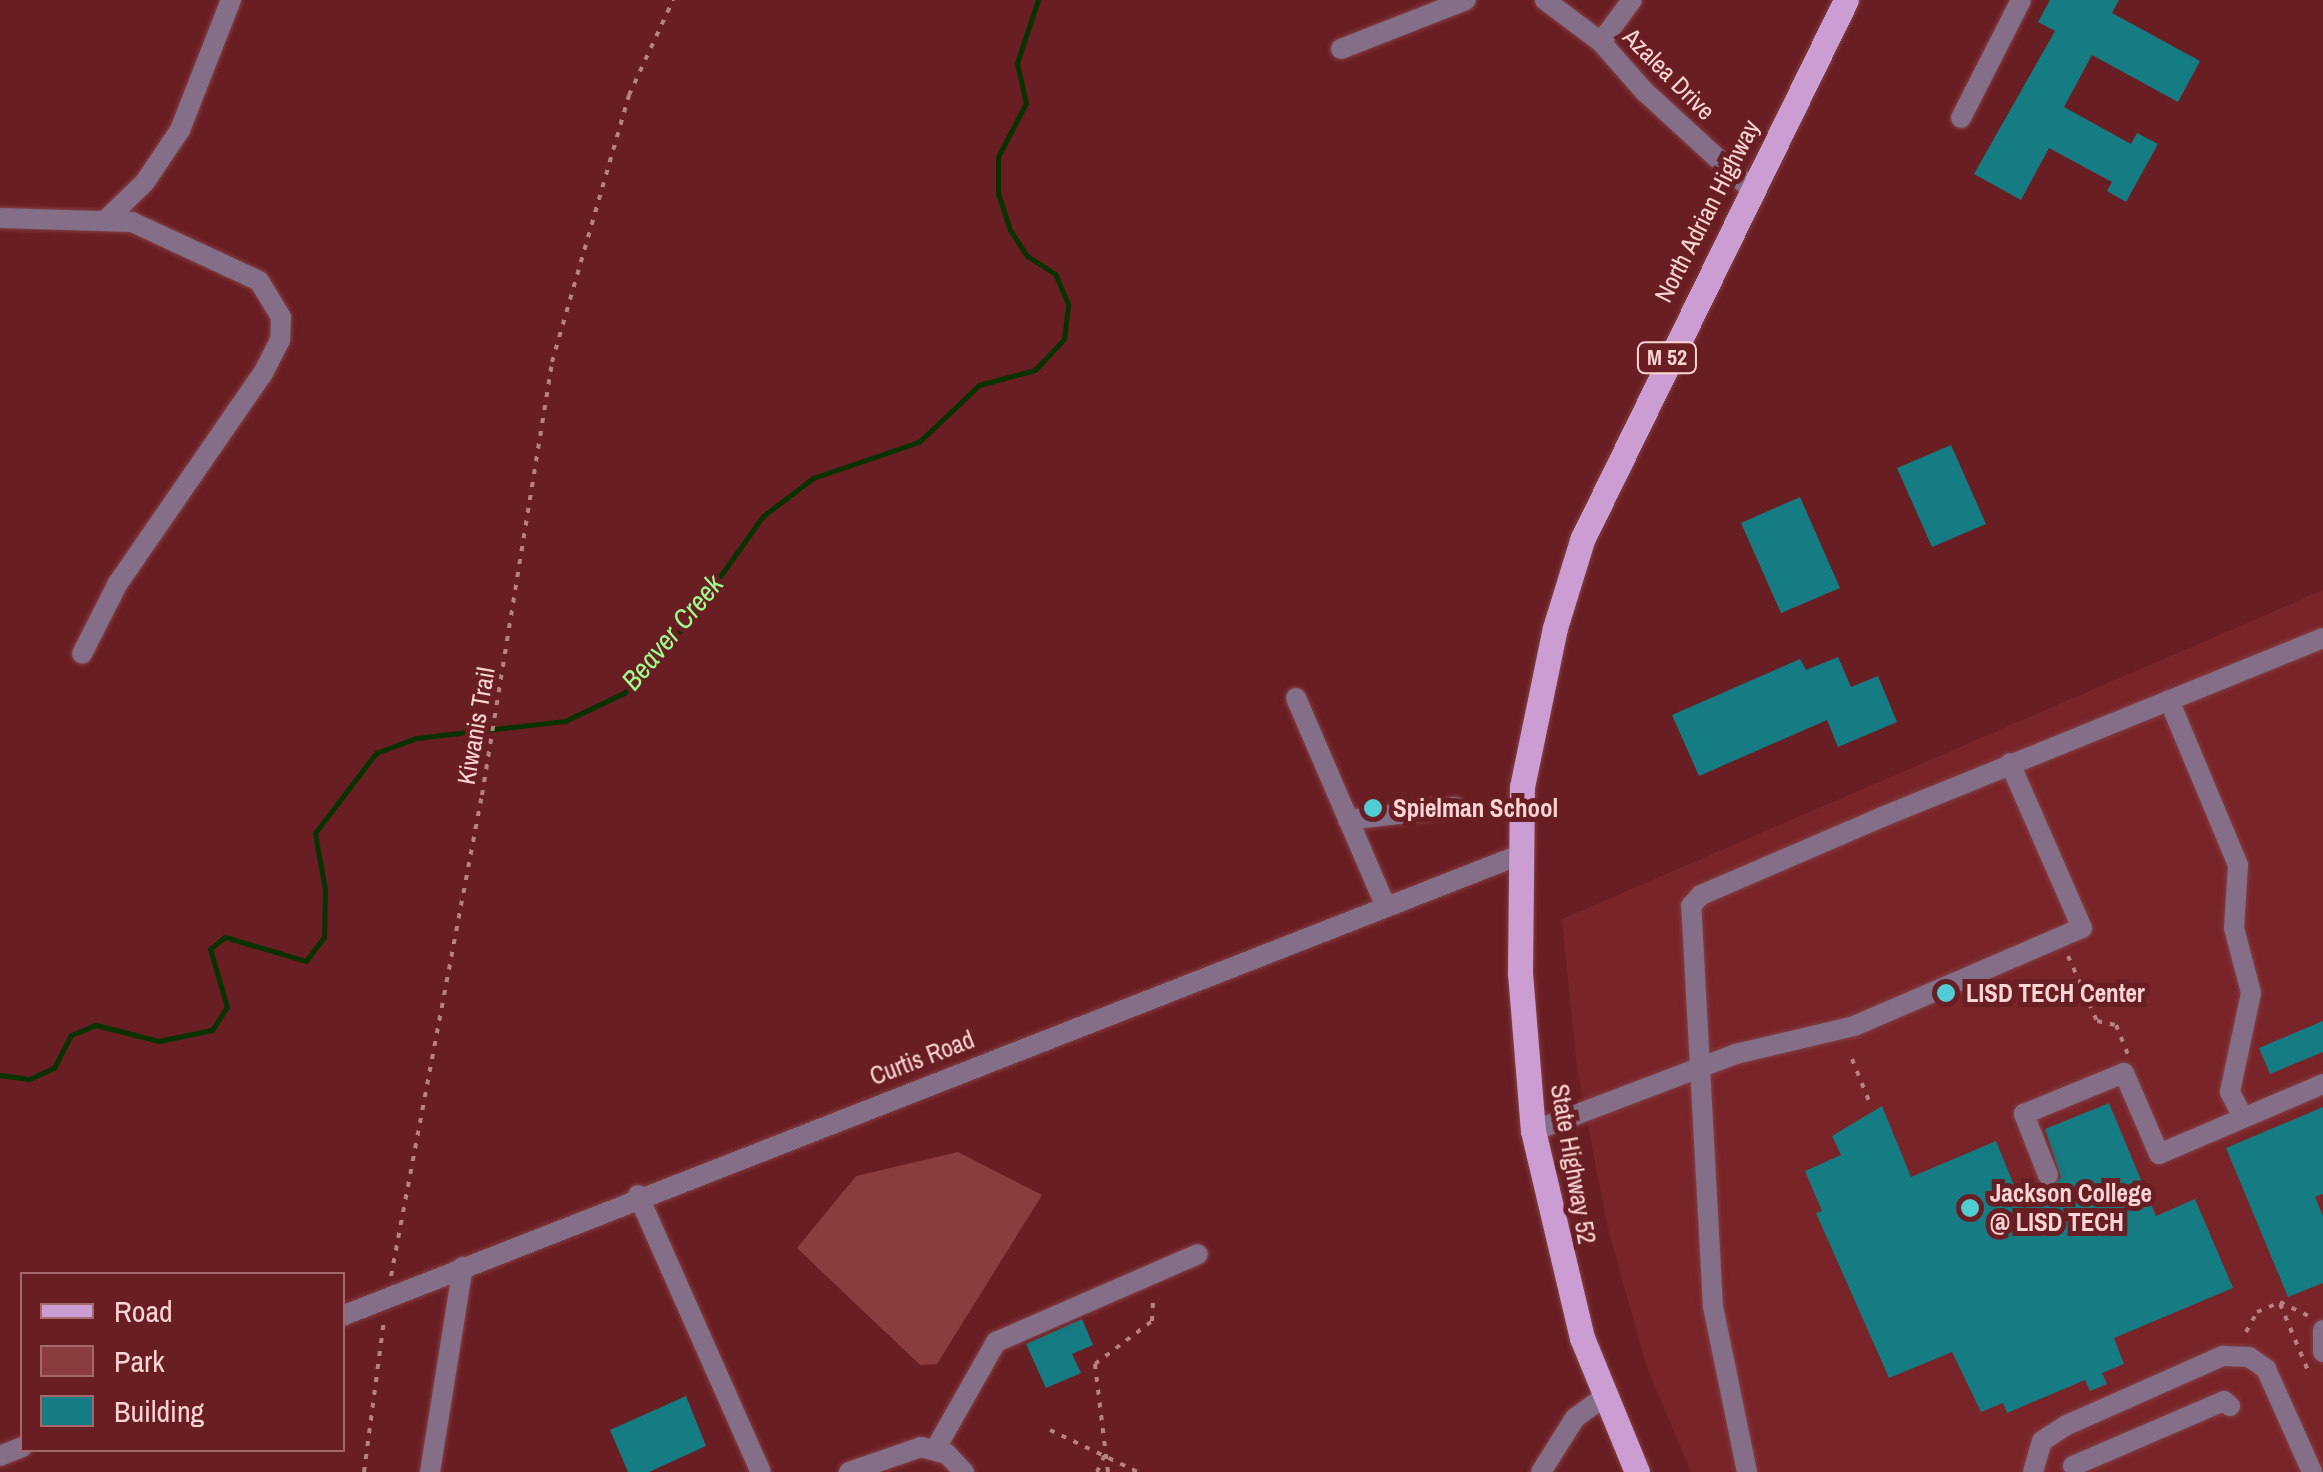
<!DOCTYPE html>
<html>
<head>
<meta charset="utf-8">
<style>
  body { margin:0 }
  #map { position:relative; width:2323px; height:1472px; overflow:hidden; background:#691e23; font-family:"Archivo Narrow",sans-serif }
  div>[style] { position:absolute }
  .built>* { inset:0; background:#792429 }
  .green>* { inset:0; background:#8a3c3e }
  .stream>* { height:5px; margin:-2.5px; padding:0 2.5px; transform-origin:2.5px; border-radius:2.5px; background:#093203 }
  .building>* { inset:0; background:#147c82 }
  .path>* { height:4px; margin-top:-2px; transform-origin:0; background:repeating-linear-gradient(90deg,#b88182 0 5px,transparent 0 13px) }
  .roads { filter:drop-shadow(0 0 2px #833f43) drop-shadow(0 0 2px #833f43) }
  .minor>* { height:20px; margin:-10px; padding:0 10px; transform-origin:10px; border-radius:10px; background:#846e88 }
  .major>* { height:25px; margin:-12.5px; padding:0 12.5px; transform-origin:12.5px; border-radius:12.5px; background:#cb9dd3 }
  .dots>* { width:28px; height:28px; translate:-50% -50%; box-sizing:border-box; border:5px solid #691e23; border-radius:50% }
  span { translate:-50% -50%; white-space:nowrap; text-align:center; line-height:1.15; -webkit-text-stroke:10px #691e23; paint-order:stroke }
  .shield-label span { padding:2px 8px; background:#691e23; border:2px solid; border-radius:8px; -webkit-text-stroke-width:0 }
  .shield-label { font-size:22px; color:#fcd6d4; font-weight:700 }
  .street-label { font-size:25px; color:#fcd6d4 }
  .poi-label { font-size:25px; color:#fcd6d4; font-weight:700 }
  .left { translate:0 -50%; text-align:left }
  .water-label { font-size:28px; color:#9cfe8d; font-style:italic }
  .legend { position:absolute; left:20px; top:1272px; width:325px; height:180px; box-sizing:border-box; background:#691e23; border:2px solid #a4686a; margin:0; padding:12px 18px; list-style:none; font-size:30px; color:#fcd6d4 }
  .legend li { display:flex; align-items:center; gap:20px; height:50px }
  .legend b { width:50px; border:2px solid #a4686a }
</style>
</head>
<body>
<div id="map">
  <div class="built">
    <div style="clip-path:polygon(2323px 590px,2323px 1472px,1691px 1472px,1647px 1368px,1608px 1229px,1577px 1068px,1562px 919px)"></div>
  </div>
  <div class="green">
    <div style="clip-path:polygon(958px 1152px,1042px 1195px,937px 1364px,920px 1365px,797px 1248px,856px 1176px)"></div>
  </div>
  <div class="stream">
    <div style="left:0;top:1075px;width:29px;rotate:8deg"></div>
    <div style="left:29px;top:1079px;width:27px;rotate:-24deg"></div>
    <div style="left:54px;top:1068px;width:37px;rotate:-63deg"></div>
    <div style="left:71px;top:1035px;width:27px;rotate:-22deg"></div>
    <div style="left:96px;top:1025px;width:65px;rotate:14.3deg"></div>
    <div style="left:159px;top:1041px;width:54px;rotate:-11.7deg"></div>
    <div style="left:212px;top:1030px;width:27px;rotate:-57deg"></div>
    <div style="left:227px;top:1007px;width:60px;rotate:-106.3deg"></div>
    <div style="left:210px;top:949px;width:19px;rotate:-39deg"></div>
    <div style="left:225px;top:937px;width:84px;rotate:16.5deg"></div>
    <div style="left:306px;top:961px;width:30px;rotate:-53deg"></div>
    <div style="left:324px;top:937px;width:47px;rotate:-88.8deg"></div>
    <div style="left:325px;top:890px;width:58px;rotate:-100deg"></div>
    <div style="left:315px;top:833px;width:101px;rotate:-52.7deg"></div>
    <div style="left:376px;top:753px;width:43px;rotate:-20.6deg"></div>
    <div style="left:416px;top:738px;width:150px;rotate:-6.5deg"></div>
    <div style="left:565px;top:721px;width:65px;rotate:-25.4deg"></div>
    <div style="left:624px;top:693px;width:93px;rotate:-48.1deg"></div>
    <div style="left:686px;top:624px;width:133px;rotate:-54.5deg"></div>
    <div style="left:763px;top:516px;width:63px;rotate:-37.2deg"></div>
    <div style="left:813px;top:478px;width:112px;rotate:-18.8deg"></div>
    <div style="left:919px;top:442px;width:83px;rotate:-43.5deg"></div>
    <div style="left:979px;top:385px;width:58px;rotate:-15deg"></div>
    <div style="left:1035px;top:370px;width:42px;rotate:-46.9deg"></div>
    <div style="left:1064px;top:339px;width:35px;rotate:-83deg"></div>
    <div style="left:1068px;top:304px;width:33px;rotate:-113deg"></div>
    <div style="left:1055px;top:274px;width:33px;rotate:-147deg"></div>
    <div style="left:1027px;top:256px;width:31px;rotate:-123deg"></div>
    <div style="left:1010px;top:230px;width:38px;rotate:-108deg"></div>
    <div style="left:998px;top:194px;width:37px;rotate:-90deg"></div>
    <div style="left:998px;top:157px;width:61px;rotate:-62.6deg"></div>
    <div style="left:1026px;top:103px;width:41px;rotate:-102.7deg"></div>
    <div style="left:1017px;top:63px;width:66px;rotate:-71.6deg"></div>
  </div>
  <div class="building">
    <div style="clip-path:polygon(2050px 0,2119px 0,2112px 13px,2200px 61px,2178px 102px,2092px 55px,2064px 107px,2131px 144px,2137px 133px,2158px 144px,2126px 202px,2107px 191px,2112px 182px,2049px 148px,2021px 200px,1974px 174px,2055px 31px,2038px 22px)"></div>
    <div style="clip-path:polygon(1951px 445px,1986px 524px,1932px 547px,1897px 468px)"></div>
    <div style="clip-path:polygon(1800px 497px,1840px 588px,1781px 613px,1741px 523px)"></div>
    <div style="clip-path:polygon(1838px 657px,1851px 687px,1878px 676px,1897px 722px,1838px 747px,1827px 720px,1699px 776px,1672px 715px,1800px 659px,1806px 670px)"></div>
    <div style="clip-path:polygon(2323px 1021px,2323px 1052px,2270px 1074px,2259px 1048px)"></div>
    <div style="clip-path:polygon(2109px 1103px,2156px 1216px,2195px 1199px,2233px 1288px,2114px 1338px,2124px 1364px,2102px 1373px,2107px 1384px,2090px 1391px,2085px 1380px,2007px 1413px,2003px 1403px,1981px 1412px,1952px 1352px,1889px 1378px,1816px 1213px,1822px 1211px,1805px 1171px,1841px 1155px,1832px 1136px,1882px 1106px,1911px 1177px,1996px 1141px,2020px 1200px,2061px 1178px,2045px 1129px)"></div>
    <div style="clip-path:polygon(2323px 1107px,2323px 1194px,2315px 1197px,2323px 1216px,2323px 1283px,2288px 1297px,2226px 1148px)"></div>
    <div style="clip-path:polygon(1082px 1319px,1093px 1345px,1072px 1354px,1081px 1373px,1046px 1388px,1026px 1344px)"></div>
    <div style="clip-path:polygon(686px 1396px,706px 1446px,649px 1472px,628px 1472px,610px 1430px)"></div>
  </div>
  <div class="path">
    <div style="left:2068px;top:956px;width:71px;rotate:66deg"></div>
    <div style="left:2097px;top:1021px;width:19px;rotate:12deg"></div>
    <div style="left:2116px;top:1025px;width:35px;rotate:68deg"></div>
    <div style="left:1852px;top:1059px;width:51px;rotate:68deg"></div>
    <div style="left:391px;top:1276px;width:490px;rotate:-79.3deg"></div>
    <div style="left:482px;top:795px;width:439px;rotate:-80.8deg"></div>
    <div style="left:552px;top:362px;width:278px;rotate:-73.9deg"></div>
    <div style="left:629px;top:95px;width:105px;rotate:-65.1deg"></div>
    <div style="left:2280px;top:1304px;width:75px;rotate:67.2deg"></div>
    <div style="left:2246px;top:1332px;width:23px;rotate:-61deg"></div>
    <div style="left:2257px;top:1312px;width:25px;rotate:-23deg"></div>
    <div style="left:2280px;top:1302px;width:32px;rotate:26deg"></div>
    <div style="left:1050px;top:1430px;width:98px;rotate:25.5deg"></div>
    <div style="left:364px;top:1472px;width:153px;rotate:-82.5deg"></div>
    <div style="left:1097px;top:1472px;width:20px;rotate:-66deg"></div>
    <div style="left:1108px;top:1472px;width:109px;rotate:-96.9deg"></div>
    <div style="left:1095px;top:1364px;width:71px;rotate:-37deg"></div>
    <div style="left:1152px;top:1321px;width:19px;rotate:-87deg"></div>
  </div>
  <div class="roads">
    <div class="minor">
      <div style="left:1545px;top:0;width:70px;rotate:36.9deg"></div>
      <div style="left:1601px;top:42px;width:67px;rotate:48.7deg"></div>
      <div style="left:1645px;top:92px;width:145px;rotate:42.5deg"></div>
      <div style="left:1601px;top:42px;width:52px;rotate:-53.6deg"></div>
      <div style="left:1341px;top:49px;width:134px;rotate:-21.4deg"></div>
      <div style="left:1961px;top:118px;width:132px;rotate:-63deg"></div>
      <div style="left:0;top:218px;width:132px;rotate:1.7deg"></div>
      <div style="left:132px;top:222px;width:140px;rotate:24.9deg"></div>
      <div style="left:259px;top:281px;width:42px;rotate:58.6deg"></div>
      <div style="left:281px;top:317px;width:23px;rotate:92deg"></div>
      <div style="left:280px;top:340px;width:37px;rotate:117deg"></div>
      <div style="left:263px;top:373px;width:257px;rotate:124.6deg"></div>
      <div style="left:117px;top:585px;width:77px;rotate:116.9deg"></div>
      <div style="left:106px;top:220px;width:54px;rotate:-44.3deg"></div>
      <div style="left:145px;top:182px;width:63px;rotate:-56.1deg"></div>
      <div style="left:180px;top:130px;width:140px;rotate:-68.6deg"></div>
      <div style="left:1296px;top:698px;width:225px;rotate:66.7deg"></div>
      <div style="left:2169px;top:700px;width:179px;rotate:67.3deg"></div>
      <div style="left:2238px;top:865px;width:63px;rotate:93.6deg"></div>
      <div style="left:2234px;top:928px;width:67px;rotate:75.3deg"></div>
      <div style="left:2251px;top:993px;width:101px;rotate:102deg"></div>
      <div style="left:2230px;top:1092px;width:29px;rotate:63deg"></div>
      <div style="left:1348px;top:820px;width:108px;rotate:-6.9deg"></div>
      <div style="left:1533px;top:1131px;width:217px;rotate:-20.8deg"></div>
      <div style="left:1736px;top:1054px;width:121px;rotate:-13.3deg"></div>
      <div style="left:1854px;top:1026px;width:248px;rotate:-23.3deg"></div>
      <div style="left:2082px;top:928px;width:180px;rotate:-113.6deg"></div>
      <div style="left:2048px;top:1175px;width:66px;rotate:-111.5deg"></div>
      <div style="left:2024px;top:1114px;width:108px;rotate:-22.3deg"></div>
      <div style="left:2124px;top:1073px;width:88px;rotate:66.6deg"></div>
      <div style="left:2159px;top:1154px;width:178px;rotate:-23.1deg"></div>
      <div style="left:638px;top:1195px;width:303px;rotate:66.1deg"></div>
      <div style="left:342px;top:1316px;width:1267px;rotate:-21.38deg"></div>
      <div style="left:2323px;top:1330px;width:22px;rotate:90deg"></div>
      <div style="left:936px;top:1448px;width:122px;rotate:-60.5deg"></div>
      <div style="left:996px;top:1342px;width:220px;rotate:-23.5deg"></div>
      <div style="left:0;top:1456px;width:24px;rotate:-22deg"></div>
      <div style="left:2073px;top:1466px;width:164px;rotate:-23.3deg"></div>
      <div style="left:2224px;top:1401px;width:8px;rotate:40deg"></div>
      <div style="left:430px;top:1472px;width:208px;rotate:-80.9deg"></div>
      <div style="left:849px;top:1472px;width:76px;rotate:-19.1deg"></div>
      <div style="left:921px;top:1447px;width:27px;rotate:15deg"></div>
      <div style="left:947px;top:1454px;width:25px;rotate:47deg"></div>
      <div style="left:1541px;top:1472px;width:64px;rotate:-57.8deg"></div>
      <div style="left:1575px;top:1418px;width:34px;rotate:-36deg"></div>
      <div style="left:1747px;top:1472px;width:168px;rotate:-101.6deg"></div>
      <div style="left:1713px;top:1307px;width:402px;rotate:-93.1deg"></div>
      <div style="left:1691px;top:906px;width:15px;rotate:-48deg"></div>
      <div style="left:1701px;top:895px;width:197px;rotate:-23.3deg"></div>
      <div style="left:1882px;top:817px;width:476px;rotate:-22.1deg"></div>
      <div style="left:2033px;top:1472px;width:32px;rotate:-74deg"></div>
      <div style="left:2042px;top:1441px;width:30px;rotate:-33deg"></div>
      <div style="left:2067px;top:1425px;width:171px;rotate:-23.9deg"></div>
      <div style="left:2223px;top:1356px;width:26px;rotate:2deg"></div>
      <div style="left:2249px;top:1357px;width:21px;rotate:35deg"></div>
      <div style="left:2266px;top:1369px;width:113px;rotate:65.9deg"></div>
    </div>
    <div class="major">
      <div style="left:1637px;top:1472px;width:145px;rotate:-112.3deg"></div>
      <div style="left:1582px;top:1338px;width:213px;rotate:-103.3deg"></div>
      <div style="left:1533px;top:1131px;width:158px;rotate:-94.7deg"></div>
      <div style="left:1520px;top:974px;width:187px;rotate:-89.4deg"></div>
      <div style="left:1522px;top:787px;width:162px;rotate:-78.3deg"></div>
      <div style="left:1555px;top:628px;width:92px;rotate:-72.9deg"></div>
      <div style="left:1582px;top:540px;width:601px;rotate:-63.95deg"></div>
    </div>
  </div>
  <div class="dots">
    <div style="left:1373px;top:808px;background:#51ccd4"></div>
    <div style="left:1946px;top:993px;background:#51ccd4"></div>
    <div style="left:1970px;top:1208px;background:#51ccd4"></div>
  </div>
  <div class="shield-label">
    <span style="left:1667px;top:358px">M 52</span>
  </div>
  <div class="street-label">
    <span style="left:1669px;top:74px;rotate:45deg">Azalea Drive</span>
    <span style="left:1707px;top:211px;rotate:-63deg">North Adrian Highway</span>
    <span style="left:476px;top:726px;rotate:-80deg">Kiwanis Trail</span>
    <span style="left:922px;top:1058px;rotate:-21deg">Curtis Road</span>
    <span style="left:1573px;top:1164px;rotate:80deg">State Highway 52</span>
  </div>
  <div class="poi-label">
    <span class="left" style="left:1393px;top:808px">Spielman School</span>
    <span class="left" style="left:1966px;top:993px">LISD TECH Center</span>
    <span class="left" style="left:1990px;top:1208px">Jackson College<br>@ LISD TECH</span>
  </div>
  <div class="water-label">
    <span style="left:672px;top:632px;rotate:-50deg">Beaver Creek</span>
  </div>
  <ul class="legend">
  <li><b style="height:12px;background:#cb9dd3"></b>Road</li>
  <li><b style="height:28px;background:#8a3c3e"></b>Park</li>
  <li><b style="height:28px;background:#147c82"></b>Building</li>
  </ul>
</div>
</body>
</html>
